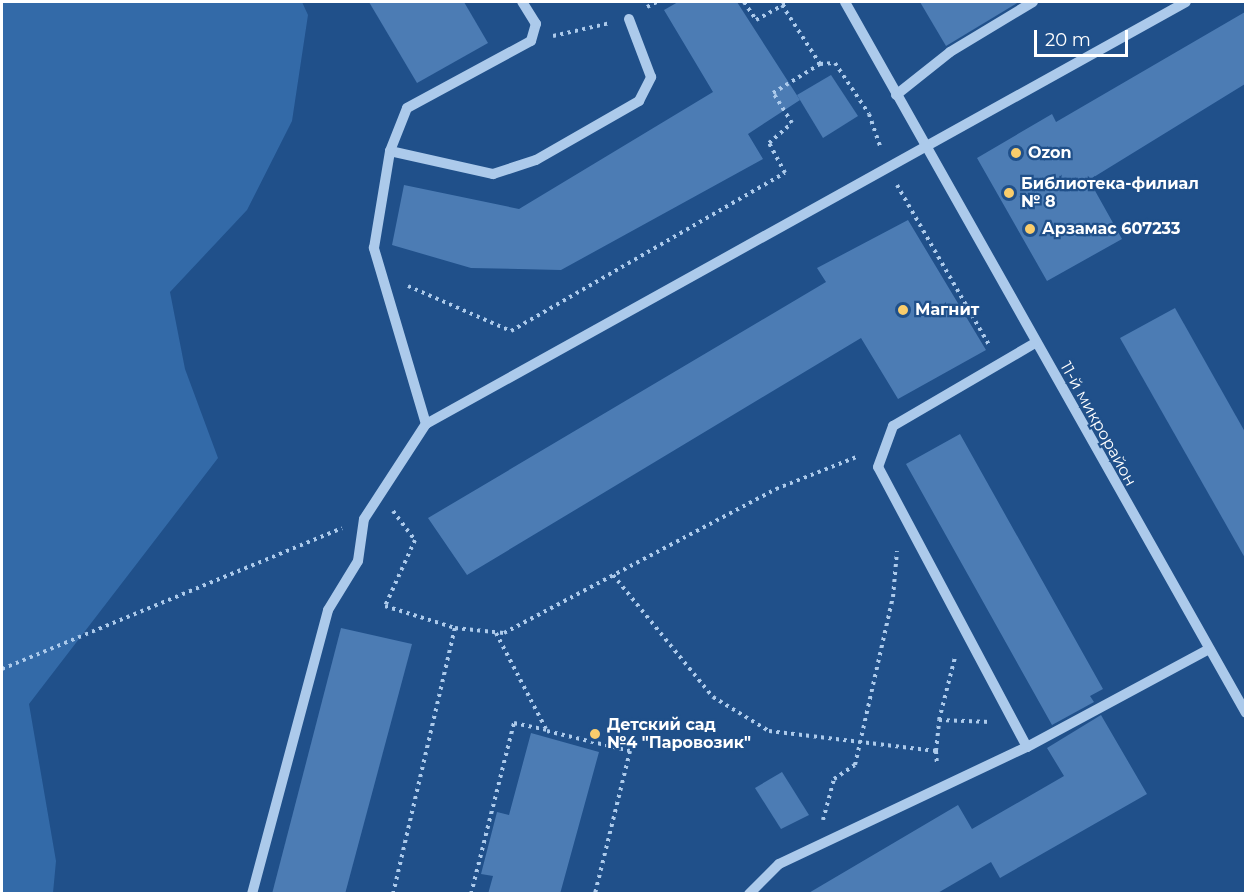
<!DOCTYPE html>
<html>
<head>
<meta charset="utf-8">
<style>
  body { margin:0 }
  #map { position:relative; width:1247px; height:895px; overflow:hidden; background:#20508a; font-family:Montserrat,sans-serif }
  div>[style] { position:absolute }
  .green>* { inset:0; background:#336aa8 }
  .building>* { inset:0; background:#4c7cb4 }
  .path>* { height:4px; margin-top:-2px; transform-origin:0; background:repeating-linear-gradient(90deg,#accaeb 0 3px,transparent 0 7.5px) }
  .minor>* { height:10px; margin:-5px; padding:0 5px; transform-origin:5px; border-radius:5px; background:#accaeb }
  .dots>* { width:16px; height:16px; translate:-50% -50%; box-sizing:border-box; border:3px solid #20508a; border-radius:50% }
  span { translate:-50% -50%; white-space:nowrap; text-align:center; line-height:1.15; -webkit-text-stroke:4.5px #20508a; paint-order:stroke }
  .poi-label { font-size:16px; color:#fff; font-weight:700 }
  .left { translate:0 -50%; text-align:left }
  .street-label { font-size:16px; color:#fff }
  .frame { position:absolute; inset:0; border:3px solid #fff; pointer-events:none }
  .scale { position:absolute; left:1034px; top:30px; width:94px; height:27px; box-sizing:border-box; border:3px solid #fff; border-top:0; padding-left:8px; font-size:18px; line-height:21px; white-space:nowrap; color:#fff; -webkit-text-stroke:4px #20508a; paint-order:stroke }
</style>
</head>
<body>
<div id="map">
  <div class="green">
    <div style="clip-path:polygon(2px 2px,302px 2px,308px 15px,292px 121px,247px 210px,170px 292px,185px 369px,218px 458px,29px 704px,56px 861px,53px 893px,2px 893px)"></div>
  </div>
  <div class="building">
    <div style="clip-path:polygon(369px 2px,464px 2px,488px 43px,417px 83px)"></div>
    <div style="clip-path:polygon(678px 2px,737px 2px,800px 100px,748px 134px,763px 159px,561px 270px,471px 268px,392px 245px,404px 185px,519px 209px,713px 92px,664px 10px)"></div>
    <div style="clip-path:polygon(920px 2px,1019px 2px,946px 46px)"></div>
    <div style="clip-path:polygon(1245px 12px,1245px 84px,1089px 180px,1122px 239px,1047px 281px,977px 158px,1052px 114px,1056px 122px)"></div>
    <div style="clip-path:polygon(831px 75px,858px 116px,823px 138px,797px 95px)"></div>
    <div style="clip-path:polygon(908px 220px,986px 350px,898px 399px,861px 338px,467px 575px,428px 518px,826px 282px,817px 268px)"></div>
    <div style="clip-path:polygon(1175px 308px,1245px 432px,1245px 558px,1120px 338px)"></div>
    <div style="clip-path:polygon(960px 434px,1103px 689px,1090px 696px,1094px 702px,1052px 725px,906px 464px)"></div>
    <div style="clip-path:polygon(341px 628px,412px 644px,345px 894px,272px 894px)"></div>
    <div style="clip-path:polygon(1101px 715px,1147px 794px,1000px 878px,991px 862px,936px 894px,807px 894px,958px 805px,972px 829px,1064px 776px,1047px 748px)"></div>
    <div style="clip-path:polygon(531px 733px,599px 752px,560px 894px,488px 894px,493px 876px,481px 874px,497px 812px,509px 815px)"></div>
    <div style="clip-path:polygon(782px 772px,809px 815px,781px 829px,755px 788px)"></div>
  </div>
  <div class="path">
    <div style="left:744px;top:2px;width:22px;rotate:56deg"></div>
    <div style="left:756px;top:20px;width:37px;rotate:-29deg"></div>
    <div style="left:782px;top:5px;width:70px;rotate:57.2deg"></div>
    <div style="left:820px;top:64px;width:15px;rotate:-4deg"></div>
    <div style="left:835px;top:63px;width:61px;rotate:56.3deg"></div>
    <div style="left:869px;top:114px;width:36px;rotate:71deg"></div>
    <div style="left:647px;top:7px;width:11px;rotate:-27deg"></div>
    <div style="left:553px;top:36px;width:58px;rotate:-12.8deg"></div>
    <div style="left:897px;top:185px;width:187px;rotate:60.1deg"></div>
    <div style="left:408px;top:286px;width:112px;rotate:23.6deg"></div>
    <div style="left:511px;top:331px;width:316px;rotate:-30deg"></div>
    <div style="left:785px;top:173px;width:34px;rotate:-118deg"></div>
    <div style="left:769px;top:143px;width:30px;rotate:-41deg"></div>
    <div style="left:792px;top:123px;width:36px;rotate:-122deg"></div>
    <div style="left:773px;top:93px;width:55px;rotate:-31.7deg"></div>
    <div style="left:393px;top:511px;width:36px;rotate:53deg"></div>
    <div style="left:415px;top:540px;width:72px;rotate:114.4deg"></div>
    <div style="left:385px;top:606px;width:73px;rotate:17.4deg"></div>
    <div style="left:455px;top:628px;width:49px;rotate:5.8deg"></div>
    <div style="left:504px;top:633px;width:308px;rotate:-27.9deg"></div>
    <div style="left:776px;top:489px;width:89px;rotate:-21.7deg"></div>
    <div style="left:613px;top:575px;width:158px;rotate:50.7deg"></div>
    <div style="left:713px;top:697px;width:66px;rotate:31.3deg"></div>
    <div style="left:769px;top:731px;width:168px;rotate:6.8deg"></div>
    <div style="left:936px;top:751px;width:31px;rotate:-84deg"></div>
    <div style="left:939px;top:720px;width:52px;rotate:2.2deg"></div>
    <div style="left:496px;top:633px;width:110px;rotate:62.5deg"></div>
    <div style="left:547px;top:731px;width:85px;rotate:13.5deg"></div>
    <div style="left:630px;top:751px;width:147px;rotate:103.8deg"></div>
    <div style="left:2px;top:669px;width:368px;rotate:-22.5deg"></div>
    <div style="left:939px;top:720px;width:65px;rotate:-75.7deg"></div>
    <div style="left:936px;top:751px;width:14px;rotate:86deg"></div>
    <div style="left:823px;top:820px;width:42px;rotate:-75deg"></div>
    <div style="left:834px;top:779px;width:25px;rotate:-34deg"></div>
    <div style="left:855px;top:765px;width:172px;rotate:-77.3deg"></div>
    <div style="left:893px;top:597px;width:46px;rotate:-85deg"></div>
    <div style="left:393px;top:894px;width:273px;rotate:-76.9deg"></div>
    <div style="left:471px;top:894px;width:176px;rotate:-75.9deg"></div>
    <div style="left:514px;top:723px;width:33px;rotate:12deg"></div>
  </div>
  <div class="minor">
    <div style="left:845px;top:2px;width:816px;rotate:60.58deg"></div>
    <div style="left:896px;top:95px;width:69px;rotate:-38.5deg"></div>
    <div style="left:950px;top:52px;width:97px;rotate:-31.1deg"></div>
    <div style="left:390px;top:151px;width:106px;rotate:12.6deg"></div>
    <div style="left:493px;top:174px;width:45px;rotate:-18deg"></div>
    <div style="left:536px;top:160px;width:119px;rotate:-29.8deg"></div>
    <div style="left:639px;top:101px;width:27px;rotate:-63deg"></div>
    <div style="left:651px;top:77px;width:62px;rotate:-110.8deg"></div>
    <div style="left:426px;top:424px;width:184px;rotate:-106.5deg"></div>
    <div style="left:374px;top:248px;width:98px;rotate:-80.6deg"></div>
    <div style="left:390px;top:151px;width:46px;rotate:-68.4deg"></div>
    <div style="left:407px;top:108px;width:141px;rotate:-28.4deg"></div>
    <div style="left:531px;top:41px;width:18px;rotate:-74deg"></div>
    <div style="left:536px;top:24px;width:26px;rotate:-122deg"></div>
    <div style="left:1027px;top:747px;width:204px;rotate:-28.3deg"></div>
    <div style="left:252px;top:894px;width:294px;rotate:-75deg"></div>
    <div style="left:328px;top:610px;width:57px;rotate:-58.5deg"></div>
    <div style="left:358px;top:561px;width:42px;rotate:-81.9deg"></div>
    <div style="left:364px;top:519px;width:113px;rotate:-56.9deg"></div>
    <div style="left:426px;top:424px;width:869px;rotate:-29.04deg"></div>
    <div style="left:749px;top:894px;width:42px;rotate:-45deg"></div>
    <div style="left:779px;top:864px;width:274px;rotate:-25.3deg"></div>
    <div style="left:1027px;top:747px;width:317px;rotate:-118deg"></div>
    <div style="left:878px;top:467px;width:44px;rotate:-69.9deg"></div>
    <div style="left:893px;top:426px;width:164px;rotate:-30.3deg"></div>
  </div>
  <div class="dots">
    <div style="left:1016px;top:153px;background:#f9cd6c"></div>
    <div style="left:1009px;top:193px;background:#f9cd6c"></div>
    <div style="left:1030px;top:229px;background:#f9cd6c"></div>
    <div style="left:903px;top:310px;background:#f9cd6c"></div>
    <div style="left:595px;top:734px;background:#f9cd6c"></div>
  </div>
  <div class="poi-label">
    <span class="left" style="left:1028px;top:153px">Ozon</span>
    <span class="left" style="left:1021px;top:193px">Библиотека-филиал<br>№ 8</span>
    <span class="left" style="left:1042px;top:229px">Арзамас 607233</span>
    <span class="left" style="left:915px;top:310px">Магнит</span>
    <span class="left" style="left:607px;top:734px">Детский сад<br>№4 "Паровозик"</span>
  </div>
  <div class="street-label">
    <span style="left:1098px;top:424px;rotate:61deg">11-й микрорайон</span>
  </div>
  <div class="frame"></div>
  <div class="scale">20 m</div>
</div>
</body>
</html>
